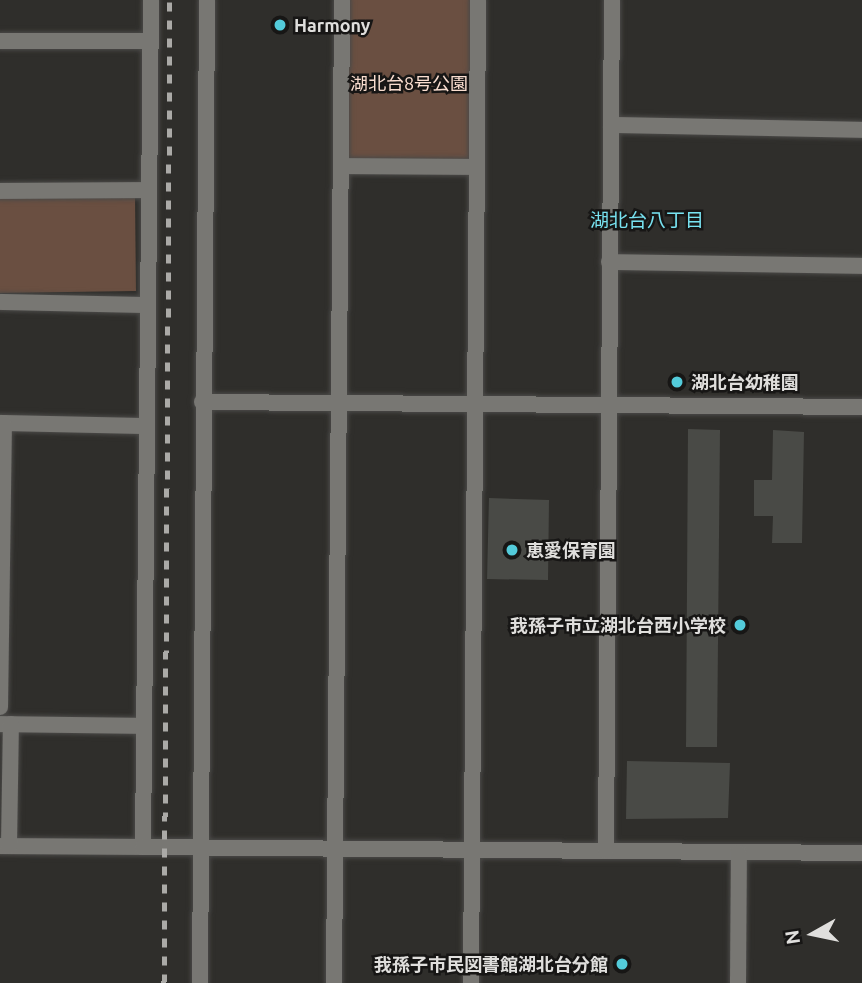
<!DOCTYPE html>
<html>
<head>
<meta charset="utf-8">
<style>
  body { margin:0 }
  #map { position:relative; width:862px; height:983px; overflow:hidden; background:#2f2e2b; font-family:Ubuntu,"Noto Sans JP",sans-serif }
  div>[style] { position:absolute }
  .green>* { inset:0; background:#6a4f41 }
  .building>* { inset:0; background:#494a46 }
  .roads { filter:drop-shadow(0 0 2px #4b4a48) drop-shadow(0 0 2px #4b4a48) }
  .minor>* { height:16px; margin:-8px; padding:0 8px; transform-origin:8px; border-radius:8px; background:#787773 }
  .rail>* { height:5px; margin-top:-2.5px; transform-origin:0; background:repeating-linear-gradient(90deg,#abaaa7 0 9px,transparent 0 18px) }
  .dots>* { width:19px; height:19px; translate:-50% -50%; box-sizing:border-box; border:4px solid #171615; border-radius:50% }
  span { translate:-50% -50%; white-space:nowrap; text-align:center; line-height:1.15; -webkit-text-stroke:5px #171615; paint-order:stroke }
  .poi-label { font-size:18px; color:#e0dfdd; font-weight:700 }
  .left { translate:0 -50%; text-align:left }
  .right { translate:-100% -50%; text-align:right }
  .park-label { font-size:18px; color:#faded0 }
  .neighbourhood-label { font-size:19px; color:#78e2f0 }
  .north { position:absolute; left:778px; top:899px; width:70px; height:70px; -webkit-text-stroke:5px #171615; paint-order:stroke; rotate:261deg; font-size:19px; font-weight:700; line-height:28px; text-align:center; color:#e0dfdd }
  .north::after { content:''; display:block; margin:auto; width:24px; height:32px; background:#e0dfdd; clip-path:polygon(50% 0,100% 100%,50% 72%,0 100%) }
</style>
</head>
<body>
<div id="map">
  <div class="green">
    <div style="clip-path:polygon(342px 0,478px 0,477px 167px,341px 166px)"></div>
    <div style="clip-path:polygon(135px 196px,136px 291px,0 293px,0 197px)"></div>
  </div>
  <div class="building">
    <div style="clip-path:polygon(688px 429px,720px 430px,717px 747px,686px 747px)"></div>
    <div style="clip-path:polygon(773px 430px,804px 432px,802px 543px,772px 543px,773px 516px,754px 516px,754px 480px,772px 480px)"></div>
    <div style="clip-path:polygon(489px 498px,549px 500px,548px 580px,487px 579px)"></div>
    <div style="clip-path:polygon(627px 761px,730px 763px,728px 818px,626px 819px)"></div>
  </div>
  <div class="roads">
    <div class="minor">
      <div style="left:0;top:41px;width:150px"></div>
      <div style="left:611px;top:125px;width:251px;rotate:1.1deg"></div>
      <div style="left:341px;top:166px;width:136px;rotate:0.4deg"></div>
      <div style="left:0;top:191px;width:149px;rotate:-0.4deg"></div>
      <div style="left:609px;top:262px;width:253px;rotate:0.9deg"></div>
      <div style="left:0;top:302px;width:148px;rotate:1.2deg"></div>
      <div style="left:202px;top:402px;width:660px;rotate:0.43deg"></div>
      <div style="left:0;top:423px;width:146px;rotate:1.2deg"></div>
      <div style="left:0;top:707px;width:284px;rotate:-89.2deg"></div>
      <div style="left:0;top:724px;width:144px;rotate:0.8deg"></div>
      <div style="left:0;top:846px;width:143px;rotate:0.4deg"></div>
      <div style="left:143px;top:847px;width:847px;rotate:-89.46deg"></div>
      <div style="left:9px;top:846px;width:122px;rotate:-89.1deg"></div>
      <div style="left:143px;top:847px;width:719px;rotate:0.48deg"></div>
      <div style="left:606px;top:851px;width:851px;rotate:-89.6deg"></div>
      <div style="left:200px;top:983px;width:983px;rotate:-89.59deg"></div>
      <div style="left:334px;top:983px;width:983px;rotate:-89.53deg"></div>
      <div style="left:471px;top:983px;width:983px;rotate:-89.59deg"></div>
      <div style="left:738px;top:983px;width:130px;rotate:-89.6deg"></div>
    </div>
  </div>
  <div class="rail">
    <div style="left:164px;top:983px;width:983px;rotate:-89.65deg"></div>
  </div>
  <div class="dots">
    <div style="left:280px;top:25px;background:#53cbda"></div>
    <div style="left:677px;top:382px;background:#53cbda"></div>
    <div style="left:512px;top:550px;background:#53cbda"></div>
    <div style="left:740px;top:625px;background:#53cbda"></div>
    <div style="left:622px;top:964px;background:#53cbda"></div>
  </div>
  <div class="poi-label">
    <span class="left" style="left:294px;top:25px">Harmony</span>
    <span class="left" style="left:691px;top:382px">湖北台幼稚園</span>
    <span class="left" style="left:526px;top:550px">恵愛保育園</span>
    <span class="right" style="left:726px;top:625px">我孫子市立湖北台西小学校</span>
    <span class="right" style="left:608px;top:964px">我孫子市民図書館湖北台分館</span>
  </div>
  <div class="park-label">
    <span style="left:409px;top:83px">湖北台8号公園</span>
  </div>
  <div class="neighbourhood-label">
    <span style="left:647px;top:221px">湖北台八丁目</span>
  </div>
  <div class="north">N</div>
</div>
</body>
</html>
